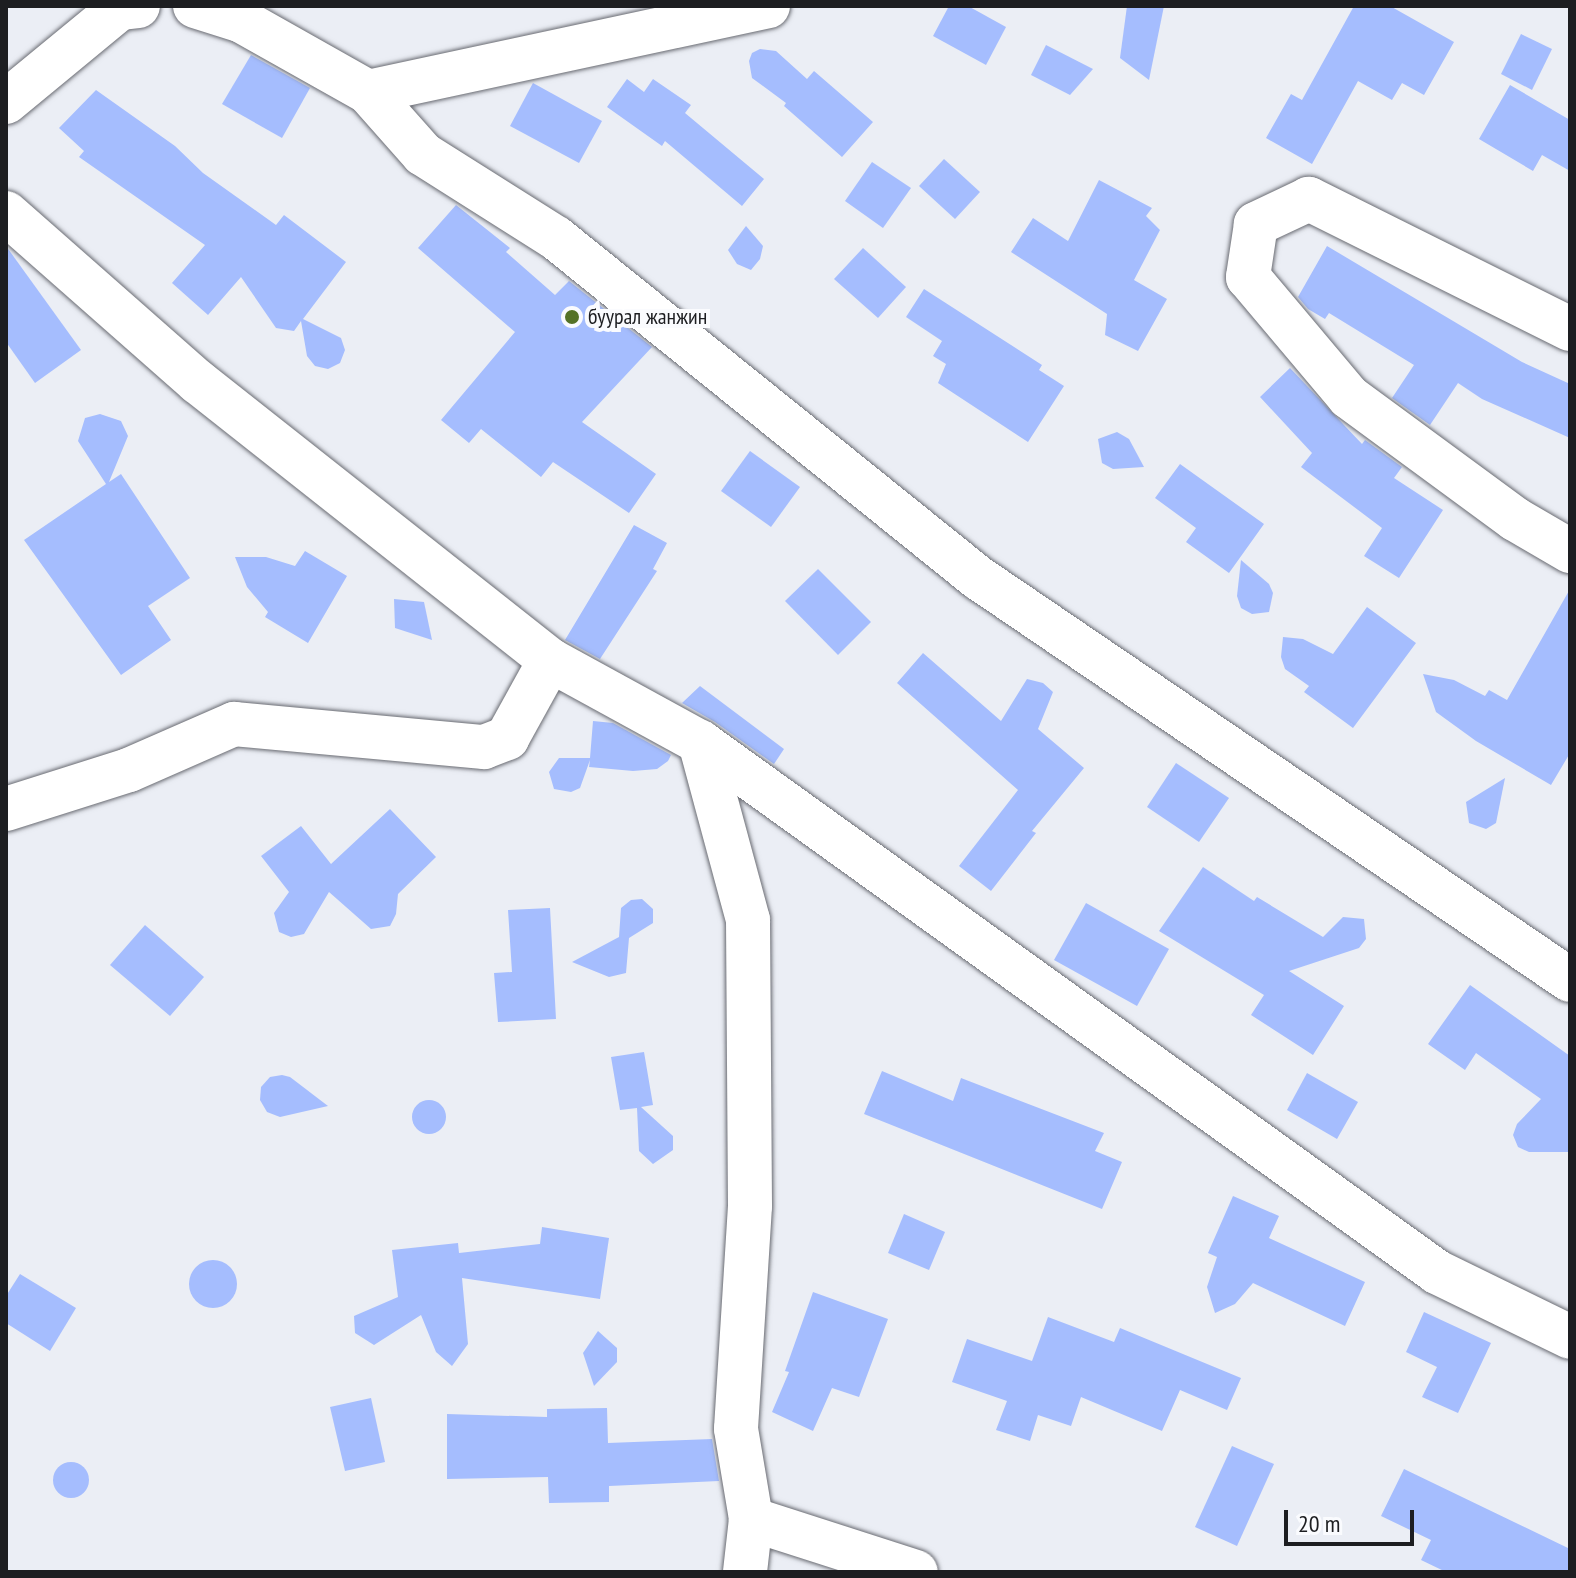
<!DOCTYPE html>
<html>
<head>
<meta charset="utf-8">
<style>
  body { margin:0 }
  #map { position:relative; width:1576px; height:1578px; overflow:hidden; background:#ebeef5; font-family:"PT Sans Narrow",sans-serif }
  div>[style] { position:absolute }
  .building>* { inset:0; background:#a5bdfe }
  .round { border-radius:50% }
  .roads { filter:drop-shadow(0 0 2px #696b72) drop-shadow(0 0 2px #696b72) }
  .minor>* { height:44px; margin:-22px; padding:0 22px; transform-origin:22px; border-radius:22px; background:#fff }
  .dots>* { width:22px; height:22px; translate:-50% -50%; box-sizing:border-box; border:4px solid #fafbfe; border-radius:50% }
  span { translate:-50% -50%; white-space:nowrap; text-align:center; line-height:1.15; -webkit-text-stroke:8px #fafbfe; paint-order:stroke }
  .poi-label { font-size:22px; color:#1d1e21 }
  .left { translate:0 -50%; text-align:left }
  .frame { position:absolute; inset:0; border:8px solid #1d1e21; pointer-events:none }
  .scale { position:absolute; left:1284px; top:1510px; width:130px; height:36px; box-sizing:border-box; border:4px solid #1d1e21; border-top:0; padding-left:10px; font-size:24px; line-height:28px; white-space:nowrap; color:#1d1e21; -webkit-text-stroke:6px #fafbfe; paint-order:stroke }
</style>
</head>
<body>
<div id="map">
  <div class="building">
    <div style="clip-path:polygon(949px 6px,968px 6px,1006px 27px,986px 65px,933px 36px)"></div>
    <div style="clip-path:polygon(1127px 6px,1164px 6px,1149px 80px,1120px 58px)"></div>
    <div style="clip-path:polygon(1354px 6px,1390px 6px,1454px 42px,1424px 95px,1402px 83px,1392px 100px,1358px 81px,1312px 164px,1266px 138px,1291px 94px,1302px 100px)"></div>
    <div style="clip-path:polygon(1521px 34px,1552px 49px,1532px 90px,1501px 74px)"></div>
    <div style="clip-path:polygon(1046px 45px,1093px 69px,1070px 95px,1031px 75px)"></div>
    <div style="clip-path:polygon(760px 49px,776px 51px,807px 79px,814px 71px,873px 122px,842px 157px,784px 106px,786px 103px,752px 78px,749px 61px,752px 53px)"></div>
    <div style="clip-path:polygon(251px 55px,310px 88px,282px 138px,222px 104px)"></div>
    <div style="clip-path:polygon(627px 79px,644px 92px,653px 79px,691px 105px,685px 113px,764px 179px,742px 206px,665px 141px,662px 146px,607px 107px)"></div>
    <div style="clip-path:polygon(533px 83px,602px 121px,579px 163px,510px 126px)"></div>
    <div style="clip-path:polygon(1510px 85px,1570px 120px,1570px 171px,1542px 155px,1533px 171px,1479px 139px)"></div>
    <div style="clip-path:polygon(96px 90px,175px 146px,203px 173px,276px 225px,284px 215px,346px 262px,303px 319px,341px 338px,345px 350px,340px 363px,328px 369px,315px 366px,307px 356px,301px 321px,294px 331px,276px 328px,241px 277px,208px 315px,172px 283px,205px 245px,79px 157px,84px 151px,59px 128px)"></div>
    <div style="clip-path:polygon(944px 159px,980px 192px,955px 219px,919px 186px)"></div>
    <div style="clip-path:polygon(872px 162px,911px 188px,883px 228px,845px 201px)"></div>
    <div style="clip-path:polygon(1099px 180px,1152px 208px,1146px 216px,1160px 230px,1134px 280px,1167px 299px,1138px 351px,1105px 335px,1107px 314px,1011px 252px,1033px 218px,1068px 241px)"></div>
    <div style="clip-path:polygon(456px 205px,510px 248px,506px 252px,555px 295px,569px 281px,652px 347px,582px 422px,656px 474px,629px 513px,553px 462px,541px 477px,481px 429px,469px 443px,441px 420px,515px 332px,418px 248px)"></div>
    <div style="clip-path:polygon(746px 226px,763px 246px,760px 259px,751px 270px,737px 264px,728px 250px)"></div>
    <div style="clip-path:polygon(6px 246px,81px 350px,35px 383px,6px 342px)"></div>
    <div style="clip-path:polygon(1327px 246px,1522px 362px,1570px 384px,1570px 438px,1482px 399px,1458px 383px,1430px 425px,1392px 398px,1414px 365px,1329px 313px,1325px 319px,1308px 309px,1298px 297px)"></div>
    <div style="clip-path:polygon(863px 248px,906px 287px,878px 318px,834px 279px)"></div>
    <div style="clip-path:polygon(924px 289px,1042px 365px,1039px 370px,1064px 386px,1028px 442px,938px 383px,946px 364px,933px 356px,942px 341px,906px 317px)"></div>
    <div style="clip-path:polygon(1290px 368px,1362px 444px,1365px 440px,1402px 467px,1394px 478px,1443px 510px,1399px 578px,1364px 556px,1382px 528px,1301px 467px,1312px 453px,1260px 397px)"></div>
    <div style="clip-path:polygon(100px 414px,121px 421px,128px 436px,109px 482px,121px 474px,190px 578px,148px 606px,171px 640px,121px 675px,24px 540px,106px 484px,78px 441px,85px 418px)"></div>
    <div style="clip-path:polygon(1117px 432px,1129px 439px,1144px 467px,1113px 469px,1102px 463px,1098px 439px)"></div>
    <div style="clip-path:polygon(750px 451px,800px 487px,771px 527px,721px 491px)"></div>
    <div style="clip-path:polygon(1180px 464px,1264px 524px,1229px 573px,1186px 542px,1196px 528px,1155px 498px)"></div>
    <div style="clip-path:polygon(634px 525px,667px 543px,653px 569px,657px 571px,600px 659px,565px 640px)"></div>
    <div style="clip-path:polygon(305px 551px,347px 576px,308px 643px,265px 617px,268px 612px,247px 587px,235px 557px,266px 557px,295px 566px)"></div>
    <div style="clip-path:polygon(1241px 560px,1269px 584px,1273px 593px,1269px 612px,1252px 614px,1241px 608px,1237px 596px)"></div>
    <div style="clip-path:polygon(818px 569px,871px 622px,838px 655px,785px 601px)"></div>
    <div style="clip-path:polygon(1570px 589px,1570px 753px,1551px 785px,1476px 741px,1436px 712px,1423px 674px,1454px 680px,1485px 696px,1489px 690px,1507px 700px)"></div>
    <div style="clip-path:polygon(394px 599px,424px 602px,432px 640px,395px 628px)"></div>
    <div style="clip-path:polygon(1367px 607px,1416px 643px,1353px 728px,1304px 692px,1309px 686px,1285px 669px,1281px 657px,1283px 637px,1303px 639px,1333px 654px)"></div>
    <div style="clip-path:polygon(923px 653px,1001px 721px,1027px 679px,1043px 683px,1053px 692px,1038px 729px,1084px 768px,1032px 831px,1036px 833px,991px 891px,959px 866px,1018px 790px,897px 683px)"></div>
    <div style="clip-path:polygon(700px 686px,784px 749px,774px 764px,715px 722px,682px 703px)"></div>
    <div style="clip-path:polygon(593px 721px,613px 723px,671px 755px,668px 761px,657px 769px,633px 771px,589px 767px,590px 760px,580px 788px,571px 792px,554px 789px,549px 772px,559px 758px,590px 758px)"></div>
    <div style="clip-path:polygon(1176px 763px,1229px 798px,1199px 842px,1147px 807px)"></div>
    <div style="clip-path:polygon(1505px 778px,1496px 823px,1486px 829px,1469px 823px,1466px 802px)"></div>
    <div style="clip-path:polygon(390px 809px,436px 857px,398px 894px,396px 914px,390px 926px,371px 929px,329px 892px,304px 934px,291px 937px,279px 932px,274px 913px,289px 892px,261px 856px,301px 826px,331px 864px)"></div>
    <div style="clip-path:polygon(1203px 867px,1254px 901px,1257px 897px,1323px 937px,1343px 917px,1364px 919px,1366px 939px,1359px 948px,1289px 971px,1344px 1006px,1313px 1055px,1251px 1015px,1264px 995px,1159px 931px)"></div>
    <div style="clip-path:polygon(642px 899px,653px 909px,653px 923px,629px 938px,626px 973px,609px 977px,572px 962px,619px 937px,621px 908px,631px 900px)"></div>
    <div style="clip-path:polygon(1086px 903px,1169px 949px,1137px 1006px,1054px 960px)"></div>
    <div style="clip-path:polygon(550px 908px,556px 1019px,498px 1022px,494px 973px,512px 972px,508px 910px)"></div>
    <div style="clip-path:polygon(145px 925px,204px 977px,170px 1016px,110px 965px)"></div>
    <div style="clip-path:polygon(1470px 985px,1570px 1056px,1570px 1152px,1529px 1152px,1518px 1147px,1513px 1135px,1517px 1124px,1541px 1099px,1476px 1053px,1465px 1070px,1428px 1044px)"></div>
    <div style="clip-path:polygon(644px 1052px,653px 1105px,641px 1107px,673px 1136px,673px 1150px,653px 1164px,639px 1151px,637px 1108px,620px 1110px,611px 1057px)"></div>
    <div style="clip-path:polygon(882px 1071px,953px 1101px,961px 1078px,1104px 1133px,1095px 1151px,1122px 1162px,1102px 1209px,864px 1114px)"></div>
    <div style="clip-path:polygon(1307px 1073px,1358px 1102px,1337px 1139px,1287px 1110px)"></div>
    <div style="clip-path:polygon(282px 1075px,290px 1077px,328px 1106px,280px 1117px,267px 1112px,260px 1100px,261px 1087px,270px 1077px)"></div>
    <div class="round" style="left:412px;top:1100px;width:34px;height:34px"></div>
    <div style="clip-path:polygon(1233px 1196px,1279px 1216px,1269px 1238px,1365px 1282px,1345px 1326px,1253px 1283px,1235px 1304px,1215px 1313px,1207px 1287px,1217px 1257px,1208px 1253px)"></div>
    <div style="clip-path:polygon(904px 1214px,945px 1232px,929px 1270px,888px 1253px)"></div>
    <div style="clip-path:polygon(542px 1227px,609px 1238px,600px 1299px,462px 1278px,468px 1344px,452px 1366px,436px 1352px,421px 1315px,374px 1345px,355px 1333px,354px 1316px,398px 1297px,392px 1250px,458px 1243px,459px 1253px,540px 1244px)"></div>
    <div class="round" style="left:189px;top:1260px;width:48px;height:48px"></div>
    <div style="clip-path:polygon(20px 1274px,76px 1308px,50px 1351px,6px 1323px,6px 1296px)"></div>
    <div style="clip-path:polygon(813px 1292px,888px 1319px,859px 1397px,832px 1388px,813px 1431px,772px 1412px,789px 1372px,785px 1371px)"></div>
    <div style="clip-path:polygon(1424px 1312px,1491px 1343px,1458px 1413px,1422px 1397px,1437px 1367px,1406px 1352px)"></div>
    <div style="clip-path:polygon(1048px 1317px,1114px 1342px,1120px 1328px,1241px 1378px,1227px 1410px,1180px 1390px,1162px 1431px,1081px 1397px,1071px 1426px,1038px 1415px,1030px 1441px,996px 1430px,1007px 1401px,952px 1382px,967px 1339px,1032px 1361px)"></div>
    <div style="clip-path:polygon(598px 1331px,617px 1348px,617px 1362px,594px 1386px,583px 1353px)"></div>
    <div style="clip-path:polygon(371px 1398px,385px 1462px,345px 1471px,330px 1407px)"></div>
    <div style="clip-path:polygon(607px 1408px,608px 1443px,712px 1439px,719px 1481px,609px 1486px,609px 1502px,549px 1503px,548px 1477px,447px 1479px,447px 1414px,547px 1417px,547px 1409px)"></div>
    <div style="clip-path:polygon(1232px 1446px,1274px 1464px,1237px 1546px,1195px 1527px)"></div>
    <div class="round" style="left:53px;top:1462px;width:36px;height:36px"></div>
    <div style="clip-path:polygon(1404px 1469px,1570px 1549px,1570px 1572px,1446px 1572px,1421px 1560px,1431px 1540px,1381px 1516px)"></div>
  </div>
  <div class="roads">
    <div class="minor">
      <div style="left:195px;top:6px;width:49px;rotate:17.7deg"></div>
      <div style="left:242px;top:21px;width:145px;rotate:29.4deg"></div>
      <div style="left:368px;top:92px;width:409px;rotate:-12.1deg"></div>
      <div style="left:368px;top:92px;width:83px;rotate:48.4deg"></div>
      <div style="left:423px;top:154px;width:157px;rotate:32.3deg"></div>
      <div style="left:556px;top:238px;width:541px;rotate:38.84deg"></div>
      <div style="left:977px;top:577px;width:717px;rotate:34.2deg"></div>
      <div style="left:6px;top:102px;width:148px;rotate:-39.5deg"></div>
      <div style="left:120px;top:8px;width:18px;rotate:-6deg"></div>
      <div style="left:6px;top:213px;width:256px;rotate:41.4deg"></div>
      <div style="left:198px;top:382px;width:449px;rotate:38.3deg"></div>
      <div style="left:550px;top:660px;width:171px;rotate:28.7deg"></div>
      <div style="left:700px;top:742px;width:184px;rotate:74.9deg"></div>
      <div style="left:748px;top:920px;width:286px;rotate:89.6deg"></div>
      <div style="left:750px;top:1206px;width:223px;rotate:93.6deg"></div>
      <div style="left:736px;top:1429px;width:91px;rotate:80.5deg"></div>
      <div style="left:751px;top:1519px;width:53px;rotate:96.5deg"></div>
      <div style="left:1570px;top:329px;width:292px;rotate:-153.5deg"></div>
      <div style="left:1309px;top:199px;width:59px;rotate:154.7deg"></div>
      <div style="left:1256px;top:224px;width:54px;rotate:98.6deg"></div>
      <div style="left:1248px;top:277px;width:157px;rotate:49.9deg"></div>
      <div style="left:1349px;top:397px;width:206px;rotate:36.3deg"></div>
      <div style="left:1515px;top:519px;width:64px;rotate:30.2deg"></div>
      <div style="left:700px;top:742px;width:908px;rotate:35.72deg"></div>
      <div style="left:1437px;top:1272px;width:148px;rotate:26deg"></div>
      <div style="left:6px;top:809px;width:129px;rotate:-17.6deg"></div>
      <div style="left:129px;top:770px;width:115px;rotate:-23.7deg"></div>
      <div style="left:234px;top:724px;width:251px;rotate:5.3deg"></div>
      <div style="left:484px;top:747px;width:25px;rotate:-21deg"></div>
      <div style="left:507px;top:738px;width:89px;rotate:-61.1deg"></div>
      <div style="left:751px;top:1519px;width:173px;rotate:17.8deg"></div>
    </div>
  </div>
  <div class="dots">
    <div style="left:572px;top:317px;background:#557227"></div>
  </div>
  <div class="poi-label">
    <span class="left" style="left:588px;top:317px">буурал жанжин</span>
  </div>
  <div class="frame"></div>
  <div class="scale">20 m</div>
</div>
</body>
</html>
